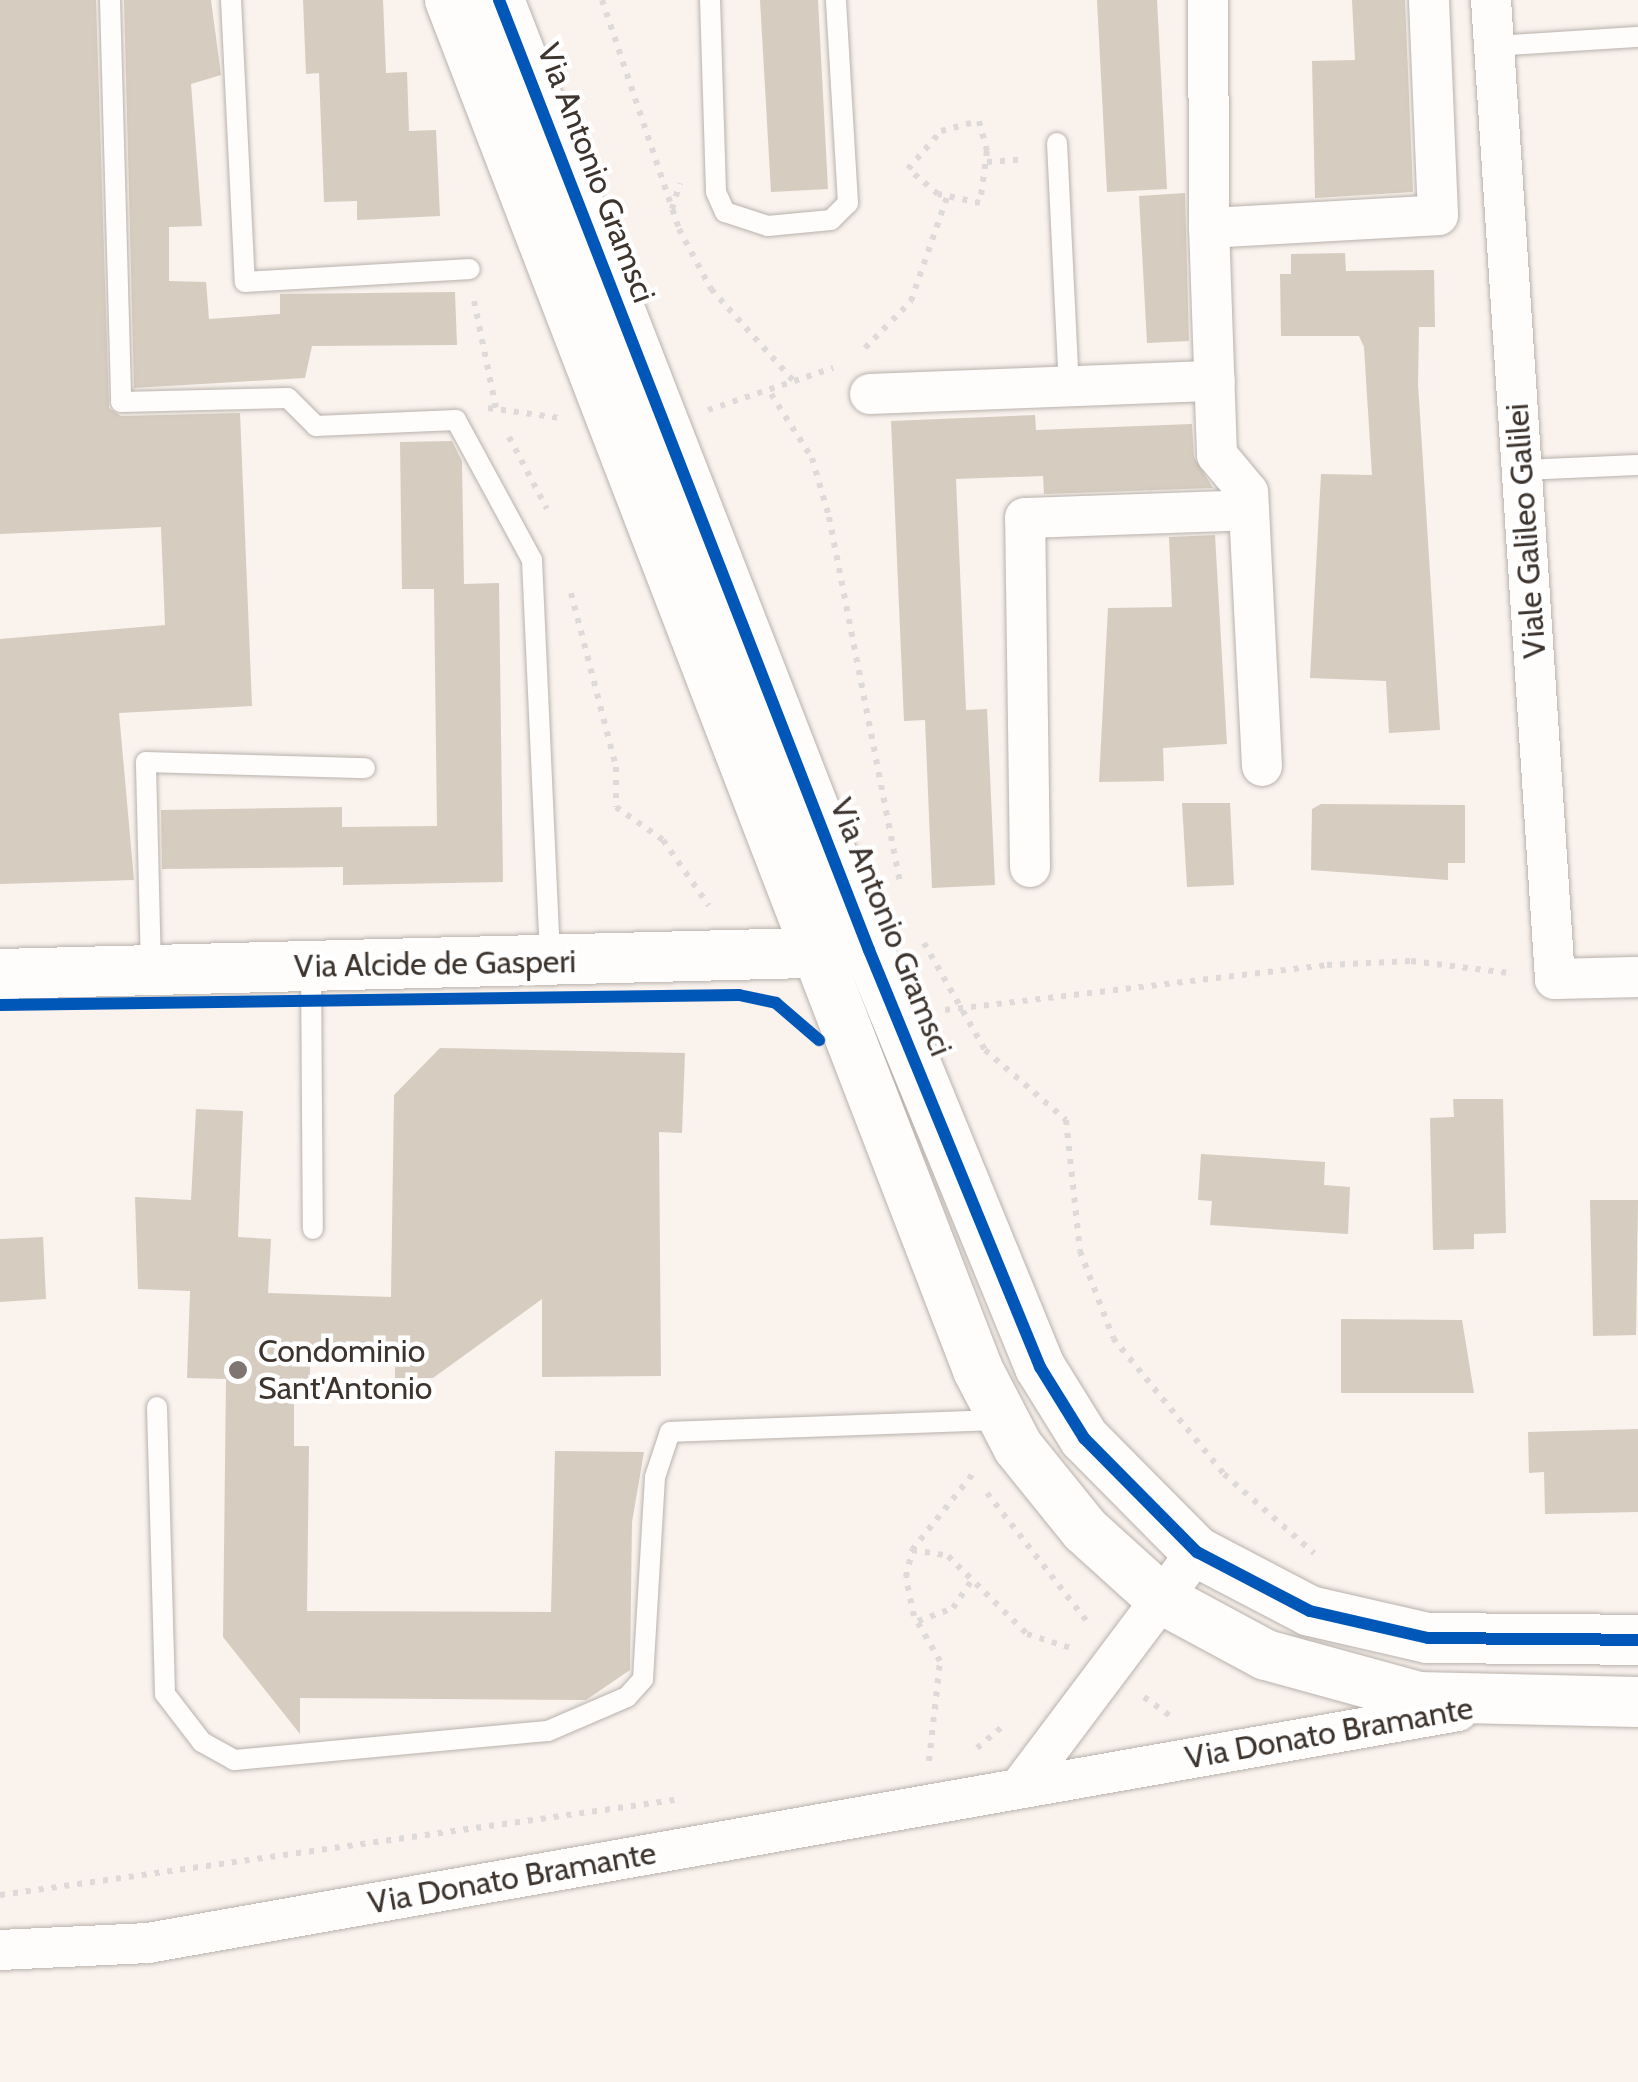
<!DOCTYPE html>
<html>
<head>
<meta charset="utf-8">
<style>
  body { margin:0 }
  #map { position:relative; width:1638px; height:2082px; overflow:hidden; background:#f9f2ed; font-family:Cabin,sans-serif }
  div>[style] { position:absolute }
  .building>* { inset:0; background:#d6cdc0 }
  .path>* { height:6px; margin-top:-3px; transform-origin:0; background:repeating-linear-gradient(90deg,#dddad9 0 5px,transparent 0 13px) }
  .roads { filter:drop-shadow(0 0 2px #b9b2ac) drop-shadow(0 0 2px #b9b2ac) }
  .service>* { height:20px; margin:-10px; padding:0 10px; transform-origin:10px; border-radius:10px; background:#fefdfc }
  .minor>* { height:40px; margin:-20px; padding:0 20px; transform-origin:20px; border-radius:20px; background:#fefdfc }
  .tertiary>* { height:50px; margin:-25px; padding:0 25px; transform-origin:25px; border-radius:25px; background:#fefdfc }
  .cycleway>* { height:12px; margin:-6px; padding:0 6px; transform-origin:6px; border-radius:6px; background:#0057b8 }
  .dots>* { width:28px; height:28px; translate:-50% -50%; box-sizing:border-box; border:5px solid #fff; border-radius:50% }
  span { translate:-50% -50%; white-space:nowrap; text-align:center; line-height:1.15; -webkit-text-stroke:9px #fff; paint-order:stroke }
  .street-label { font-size:32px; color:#3d342e }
  .poi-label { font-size:32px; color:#3d342e }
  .left { translate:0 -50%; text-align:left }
</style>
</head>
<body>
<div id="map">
  <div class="building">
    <div style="clip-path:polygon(0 0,96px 0,109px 408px,121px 416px,240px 413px,252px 706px,119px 713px,134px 880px,0 884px,0 639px,165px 625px,161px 527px,0 534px)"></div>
    <div style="clip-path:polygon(124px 0,211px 0,221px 75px,191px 84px,202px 226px,169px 227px,169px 281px,206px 282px,209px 319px,280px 314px,280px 294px,455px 292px,457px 345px,312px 346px,305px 378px,134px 388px)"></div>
    <div style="clip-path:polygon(303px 0,383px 0,386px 73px,407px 72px,409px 131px,436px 130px,440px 216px,357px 220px,357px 201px,324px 202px,319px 73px,306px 74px)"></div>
    <div style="clip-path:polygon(760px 0,818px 0,828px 189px,771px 192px)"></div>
    <div style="clip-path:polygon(1097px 0,1157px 0,1167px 189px,1107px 192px)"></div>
    <div style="clip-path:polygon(1352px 0,1405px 0,1413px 192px,1315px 198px,1312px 61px,1355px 60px)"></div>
    <div style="clip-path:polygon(1185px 193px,1189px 341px,1147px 343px,1139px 196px)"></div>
    <div style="clip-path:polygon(1345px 253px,1346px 271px,1434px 270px,1435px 327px,1419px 327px,1418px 384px,1440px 730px,1389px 733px,1386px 681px,1310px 678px,1321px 474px,1372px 475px,1364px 347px,1359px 336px,1281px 336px,1280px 274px,1291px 274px,1291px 254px)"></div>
    <div style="clip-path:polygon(1035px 415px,1036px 430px,1192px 424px,1194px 457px,1213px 488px,1044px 494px,1043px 476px,956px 479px,966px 710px,987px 709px,995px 885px,932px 888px,925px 720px,904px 721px,891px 421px)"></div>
    <div style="clip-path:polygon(452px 441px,462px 461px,464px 584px,499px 583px,503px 882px,343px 885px,343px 867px,162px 869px,161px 810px,342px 807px,342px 827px,437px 826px,434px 589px,402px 589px,400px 442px)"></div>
    <div style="clip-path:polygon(1215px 535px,1227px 744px,1163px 748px,1164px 781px,1099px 782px,1108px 608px,1172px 607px,1169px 537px)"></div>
    <div style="clip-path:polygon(1182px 803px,1230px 803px,1234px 885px,1187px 887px)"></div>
    <div style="clip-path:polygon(1321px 804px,1465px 805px,1465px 863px,1448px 863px,1448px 880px,1311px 870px,1312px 809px)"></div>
    <div style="clip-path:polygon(440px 1048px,685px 1053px,682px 1133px,659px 1132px,661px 1376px,542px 1377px,542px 1299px,433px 1378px,395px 1378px,395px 1362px,310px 1360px,310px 1379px,294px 1379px,294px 1446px,309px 1446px,307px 1611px,551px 1612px,555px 1451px,644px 1452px,632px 1522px,630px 1670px,586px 1700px,300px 1698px,300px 1734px,223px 1637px,226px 1379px,187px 1378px,190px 1291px,138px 1289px,135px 1197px,191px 1200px,196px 1109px,243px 1111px,238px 1237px,271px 1239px,268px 1293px,391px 1297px,394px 1095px)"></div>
    <div style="clip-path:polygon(1453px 1099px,1503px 1099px,1506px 1233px,1474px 1234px,1474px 1249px,1433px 1250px,1430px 1118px,1454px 1117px)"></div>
    <div style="clip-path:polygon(1201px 1154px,1325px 1162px,1324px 1185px,1350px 1187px,1348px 1234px,1210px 1225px,1212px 1201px,1198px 1200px)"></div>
    <div style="clip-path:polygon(1590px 1200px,1638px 1200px,1636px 1335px,1593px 1336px)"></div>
    <div style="clip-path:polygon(43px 1237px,46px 1299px,0 1302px,0 1239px)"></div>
    <div style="clip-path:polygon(1341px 1319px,1462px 1320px,1474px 1393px,1341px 1393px)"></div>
    <div style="clip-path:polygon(1638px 1429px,1638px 1512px,1545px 1514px,1544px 1472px,1529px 1473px,1528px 1432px)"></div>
  </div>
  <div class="path">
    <div style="left:602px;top:0;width:242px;rotate:71.4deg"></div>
    <div style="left:679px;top:229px;width:68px;rotate:61.9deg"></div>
    <div style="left:711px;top:289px;width:129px;rotate:48.1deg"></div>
    <div style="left:979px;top:121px;width:31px;rotate:75deg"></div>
    <div style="left:987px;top:151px;width:52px;rotate:97.7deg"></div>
    <div style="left:980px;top:203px;width:43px;rotate:-167.9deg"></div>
    <div style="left:938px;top:194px;width:39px;rotate:-140deg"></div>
    <div style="left:908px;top:169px;width:50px;rotate:-49deg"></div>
    <div style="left:941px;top:131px;width:39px;rotate:-15deg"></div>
    <div style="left:987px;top:162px;width:39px;rotate:-4deg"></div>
    <div style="left:672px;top:209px;width:27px;rotate:-73deg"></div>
    <div style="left:474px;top:301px;width:109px;rotate:78.4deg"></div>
    <div style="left:865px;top:348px;width:66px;rotate:-45.6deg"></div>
    <div style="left:911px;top:301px;width:110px;rotate:-70.9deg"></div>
    <div style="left:771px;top:394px;width:76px;rotate:57.4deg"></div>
    <div style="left:812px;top:458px;width:61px;rotate:73.9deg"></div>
    <div style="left:829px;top:517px;width:376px;rotate:79deg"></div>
    <div style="left:488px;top:408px;width:73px;rotate:7.9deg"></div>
    <div style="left:708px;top:410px;width:132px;rotate:-18.6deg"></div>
    <div style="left:509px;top:437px;width:81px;rotate:62.2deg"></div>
    <div style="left:571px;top:593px;width:180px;rotate:75.5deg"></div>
    <div style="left:616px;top:767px;width:40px;rotate:90deg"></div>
    <div style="left:616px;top:807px;width:57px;rotate:35.1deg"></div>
    <div style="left:663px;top:840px;width:80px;rotate:55.1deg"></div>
    <div style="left:924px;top:943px;width:123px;rotate:60.3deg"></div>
    <div style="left:985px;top:1050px;width:107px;rotate:40.8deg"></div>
    <div style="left:1066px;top:1120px;width:132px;rotate:83.9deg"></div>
    <div style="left:1080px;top:1251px;width:93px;rotate:69.2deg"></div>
    <div style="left:1113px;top:1338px;width:176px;rotate:50.8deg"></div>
    <div style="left:1224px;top:1474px;width:120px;rotate:41.3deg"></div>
    <div style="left:945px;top:1010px;width:385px;rotate:-6.7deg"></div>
    <div style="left:1327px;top:965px;width:84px;rotate:-2.7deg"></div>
    <div style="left:1411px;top:961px;width:99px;rotate:7deg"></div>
    <div style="left:987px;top:1493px;width:166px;rotate:52.1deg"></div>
    <div style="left:912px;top:1550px;width:36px;rotate:9deg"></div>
    <div style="left:948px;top:1556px;width:111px;rotate:44.6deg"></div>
    <div style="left:1027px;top:1634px;width:46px;rotate:17.7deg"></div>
    <div style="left:918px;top:1621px;width:37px;rotate:-20deg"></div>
    <div style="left:953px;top:1608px;width:37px;rotate:-56deg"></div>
    <div style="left:1144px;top:1697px;width:32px;rotate:36deg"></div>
    <div style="left:977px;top:1748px;width:38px;rotate:-40deg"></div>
    <div style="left:929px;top:1761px;width:101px;rotate:-83.7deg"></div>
    <div style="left:940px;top:1661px;width:52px;rotate:-120deg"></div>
    <div style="left:914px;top:1616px;width:40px;rotate:-102deg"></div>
    <div style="left:906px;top:1577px;width:28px;rotate:-77deg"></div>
    <div style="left:912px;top:1550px;width:101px;rotate:-51.4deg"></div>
    <div style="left:0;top:1895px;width:688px;rotate:-8.02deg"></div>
  </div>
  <div class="roads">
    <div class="service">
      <div style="left:110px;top:0;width:402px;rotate:88.4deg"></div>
      <div style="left:121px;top:402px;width:167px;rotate:-1.4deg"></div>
      <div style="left:288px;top:398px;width:40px;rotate:45deg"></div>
      <div style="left:316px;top:426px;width:140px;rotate:-2.5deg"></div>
      <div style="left:456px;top:420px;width:159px;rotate:61.5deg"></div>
      <div style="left:532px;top:560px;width:400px;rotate:87.4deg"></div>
      <div style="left:231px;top:0;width:282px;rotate:87.2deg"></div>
      <div style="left:245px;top:282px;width:225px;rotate:-3.3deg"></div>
      <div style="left:710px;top:0;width:192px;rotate:88.2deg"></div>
      <div style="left:716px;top:192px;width:22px;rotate:66deg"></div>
      <div style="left:725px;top:212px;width:45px;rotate:18deg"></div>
      <div style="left:768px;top:226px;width:63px;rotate:-5.4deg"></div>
      <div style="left:831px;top:220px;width:24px;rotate:-45deg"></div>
      <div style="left:848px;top:203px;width:203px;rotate:-93.4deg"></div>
      <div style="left:1494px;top:46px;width:144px;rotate:-3.6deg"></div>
      <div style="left:1057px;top:143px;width:243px;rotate:87.2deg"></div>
      <div style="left:1522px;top:470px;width:116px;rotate:-2.5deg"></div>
      <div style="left:311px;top:966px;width:263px;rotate:89.6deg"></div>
      <div style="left:151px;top:970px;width:208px;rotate:-91.4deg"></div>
      <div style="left:146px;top:762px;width:219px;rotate:1.6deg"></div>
      <div style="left:157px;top:1407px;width:287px;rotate:88.4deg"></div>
      <div style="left:165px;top:1694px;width:61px;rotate:52.4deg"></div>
      <div style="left:202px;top:1742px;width:37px;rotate:29deg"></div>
      <div style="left:234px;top:1760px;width:315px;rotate:-5.3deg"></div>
      <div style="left:548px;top:1731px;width:86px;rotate:-23.3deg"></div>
      <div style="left:627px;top:1697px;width:24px;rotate:-48deg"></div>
      <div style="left:643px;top:1679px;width:202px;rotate:-86.6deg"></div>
      <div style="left:655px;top:1477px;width:47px;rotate:-71.6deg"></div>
      <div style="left:670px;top:1432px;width:331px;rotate:-2.1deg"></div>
    </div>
    <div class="minor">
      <div style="left:1208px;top:0;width:228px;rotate:89.7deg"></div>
      <div style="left:1491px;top:0;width:981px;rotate:86.26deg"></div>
      <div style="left:1555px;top:979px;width:83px;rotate:-1.4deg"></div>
      <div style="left:870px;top:394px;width:345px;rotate:-2.2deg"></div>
      <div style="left:1262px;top:766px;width:274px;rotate:-92.9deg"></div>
      <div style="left:1248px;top:492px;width:48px;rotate:-130deg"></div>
      <div style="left:1217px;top:455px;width:227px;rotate:-92deg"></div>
      <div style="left:1209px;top:228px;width:229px;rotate:-3.2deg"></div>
      <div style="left:1438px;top:215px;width:215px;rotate:-92.4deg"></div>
      <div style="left:1030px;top:867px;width:349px;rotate:-90.8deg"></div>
      <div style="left:1025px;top:518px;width:224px;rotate:-2deg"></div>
      <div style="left:1021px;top:1786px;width:293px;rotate:-53.1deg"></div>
      <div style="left:0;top:1950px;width:148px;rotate:-2.7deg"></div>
      <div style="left:148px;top:1943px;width:1330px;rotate:-10.04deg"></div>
    </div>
    <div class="tertiary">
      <div style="left:450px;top:0;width:1468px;rotate:68.92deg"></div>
      <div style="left:978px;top:1370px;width:87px;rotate:62.5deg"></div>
      <div style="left:1018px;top:1447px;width:107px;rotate:51.1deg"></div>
      <div style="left:1085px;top:1530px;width:101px;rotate:42.2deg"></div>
      <div style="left:1160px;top:1598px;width:120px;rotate:28.3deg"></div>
      <div style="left:1266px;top:1655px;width:158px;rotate:15.4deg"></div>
      <div style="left:1418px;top:1697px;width:220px;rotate:1.3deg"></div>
      <div style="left:499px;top:0;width:1020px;rotate:68.72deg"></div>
      <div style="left:869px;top:950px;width:451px;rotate:67.7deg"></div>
      <div style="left:1040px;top:1367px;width:84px;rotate:58.2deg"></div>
      <div style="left:1084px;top:1438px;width:161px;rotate:45.3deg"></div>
      <div style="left:1197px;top:1552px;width:127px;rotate:27.6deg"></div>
      <div style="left:1310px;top:1611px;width:121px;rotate:12.9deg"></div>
      <div style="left:1428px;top:1638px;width:210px;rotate:0.5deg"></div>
      <div style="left:0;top:974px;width:845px;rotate:-1.49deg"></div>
    </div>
  </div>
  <div class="cycleway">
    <div style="left:499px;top:0;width:1020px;rotate:68.72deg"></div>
    <div style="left:869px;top:950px;width:451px;rotate:67.7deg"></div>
    <div style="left:1040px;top:1367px;width:84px;rotate:58.2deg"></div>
    <div style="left:1084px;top:1438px;width:161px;rotate:45.3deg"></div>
    <div style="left:1197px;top:1552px;width:127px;rotate:27.6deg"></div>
    <div style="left:1310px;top:1611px;width:121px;rotate:12.9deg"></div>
    <div style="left:1428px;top:1638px;width:210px;rotate:0.5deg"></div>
    <div style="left:0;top:1005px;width:739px;rotate:-0.78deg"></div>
    <div style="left:739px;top:995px;width:38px;rotate:12deg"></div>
    <div style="left:776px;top:1003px;width:57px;rotate:40.7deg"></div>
  </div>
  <div class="dots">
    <div style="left:238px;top:1370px;background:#7f7671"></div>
  </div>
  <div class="street-label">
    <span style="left:596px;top:173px;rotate:69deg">Via Antonio Gramsci</span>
    <span style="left:1526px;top:531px;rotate:-94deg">Viale Galileo Galilei</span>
    <span style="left:891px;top:927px;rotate:68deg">Via Antonio Gramsci</span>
    <span style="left:435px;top:964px;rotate:-1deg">Via Alcide de Gasperi</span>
    <span style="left:1329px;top:1733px;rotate:-10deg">Via Donato Bramante</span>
    <span style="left:512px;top:1878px;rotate:-10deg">Via Donato Bramante</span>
  </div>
  <div class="poi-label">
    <span class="left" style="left:258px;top:1370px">Condominio<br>Sant'Antonio</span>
  </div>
</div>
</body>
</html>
